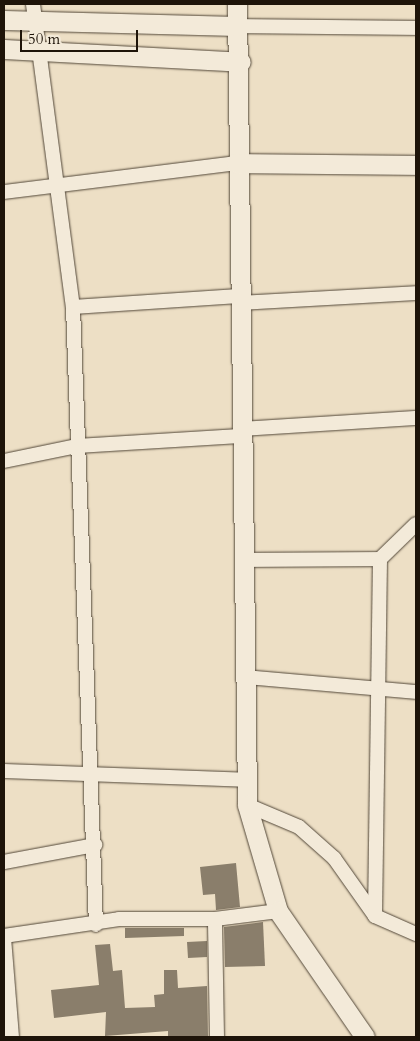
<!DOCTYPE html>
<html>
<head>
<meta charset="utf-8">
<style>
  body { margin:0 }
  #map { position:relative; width:420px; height:1041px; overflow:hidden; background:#eddfc5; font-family:Cardo,serif }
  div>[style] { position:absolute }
  .building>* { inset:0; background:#8a7e6b }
  .roads { filter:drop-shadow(0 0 1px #524738) drop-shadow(0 0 1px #524738) }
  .street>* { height:14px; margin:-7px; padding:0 7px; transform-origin:7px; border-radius:7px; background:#f3ead9 }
  .secondary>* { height:19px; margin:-9.5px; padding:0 9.5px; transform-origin:9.5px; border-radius:9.5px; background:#f3ead9 }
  span { translate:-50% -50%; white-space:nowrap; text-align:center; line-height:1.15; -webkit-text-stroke:5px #f3ead9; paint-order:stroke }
  .frame { position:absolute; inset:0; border:5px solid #1e1409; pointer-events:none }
  .scale { position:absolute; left:20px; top:30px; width:118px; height:22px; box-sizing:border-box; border:2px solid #1e1409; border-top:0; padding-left:6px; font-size:15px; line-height:18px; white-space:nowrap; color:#1e1409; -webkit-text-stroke:4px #f3ead9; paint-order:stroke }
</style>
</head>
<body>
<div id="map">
  <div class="building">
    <div style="clip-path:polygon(236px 863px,240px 907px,216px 910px,215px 894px,203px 895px,200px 867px)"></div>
    <div style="clip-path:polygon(263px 922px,265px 966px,225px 967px,224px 927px)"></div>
    <div style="clip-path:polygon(125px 928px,184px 928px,184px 936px,125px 938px)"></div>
    <div style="clip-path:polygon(207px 941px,207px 957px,188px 958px,187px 942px)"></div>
    <div style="clip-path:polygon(110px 944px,113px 971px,122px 970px,125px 1008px,155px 1007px,154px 995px,164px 994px,164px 970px,177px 970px,178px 988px,207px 986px,208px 1037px,168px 1037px,168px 1031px,105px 1036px,106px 1012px,54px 1018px,51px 990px,99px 985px,95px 945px)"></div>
  </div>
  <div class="roads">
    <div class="street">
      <div style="left:33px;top:4px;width:306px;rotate:82.5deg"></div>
      <div style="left:73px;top:307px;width:618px;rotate:87.87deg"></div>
      <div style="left:237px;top:26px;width:179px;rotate:0.6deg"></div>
      <div style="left:4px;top:192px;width:234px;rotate:-7.1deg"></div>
      <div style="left:239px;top:303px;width:177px;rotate:-3.2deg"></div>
      <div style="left:73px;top:307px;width:166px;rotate:-3.8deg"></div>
      <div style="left:240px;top:429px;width:176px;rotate:-3.6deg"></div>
      <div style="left:4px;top:461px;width:75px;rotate:-11.6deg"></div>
      <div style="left:77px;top:446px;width:163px;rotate:-3.5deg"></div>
      <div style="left:243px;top:560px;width:137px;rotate:-0.4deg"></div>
      <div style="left:245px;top:677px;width:172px;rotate:5deg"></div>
      <div style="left:4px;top:771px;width:241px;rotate:2.1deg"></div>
      <div style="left:247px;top:805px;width:56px;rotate:22.9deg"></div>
      <div style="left:299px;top:827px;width:47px;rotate:41.5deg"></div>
      <div style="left:334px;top:858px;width:71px;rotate:54.7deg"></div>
      <div style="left:375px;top:916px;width:45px;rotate:23.7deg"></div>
      <div style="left:4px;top:862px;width:93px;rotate:-10.6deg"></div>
      <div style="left:375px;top:916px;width:357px;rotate:-89.2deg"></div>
      <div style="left:380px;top:559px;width:50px;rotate:-44.2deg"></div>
      <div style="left:4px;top:936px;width:116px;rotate:-8.4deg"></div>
      <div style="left:119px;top:919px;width:96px"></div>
      <div style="left:4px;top:938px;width:99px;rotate:85.4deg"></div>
      <div style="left:217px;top:1037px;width:118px;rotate:-91deg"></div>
      <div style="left:215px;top:919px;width:64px;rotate:-7.2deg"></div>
    </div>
    <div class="secondary">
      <div style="left:237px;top:4px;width:801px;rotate:89.28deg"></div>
      <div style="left:247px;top:805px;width:110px;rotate:73.7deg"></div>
      <div style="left:278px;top:911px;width:153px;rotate:55.4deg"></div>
      <div style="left:4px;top:20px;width:233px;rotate:1.5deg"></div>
      <div style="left:4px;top:49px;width:237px;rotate:3.1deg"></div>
      <div style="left:236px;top:163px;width:180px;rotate:0.6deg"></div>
    </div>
  </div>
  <div class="frame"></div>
  <div class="scale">50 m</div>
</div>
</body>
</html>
